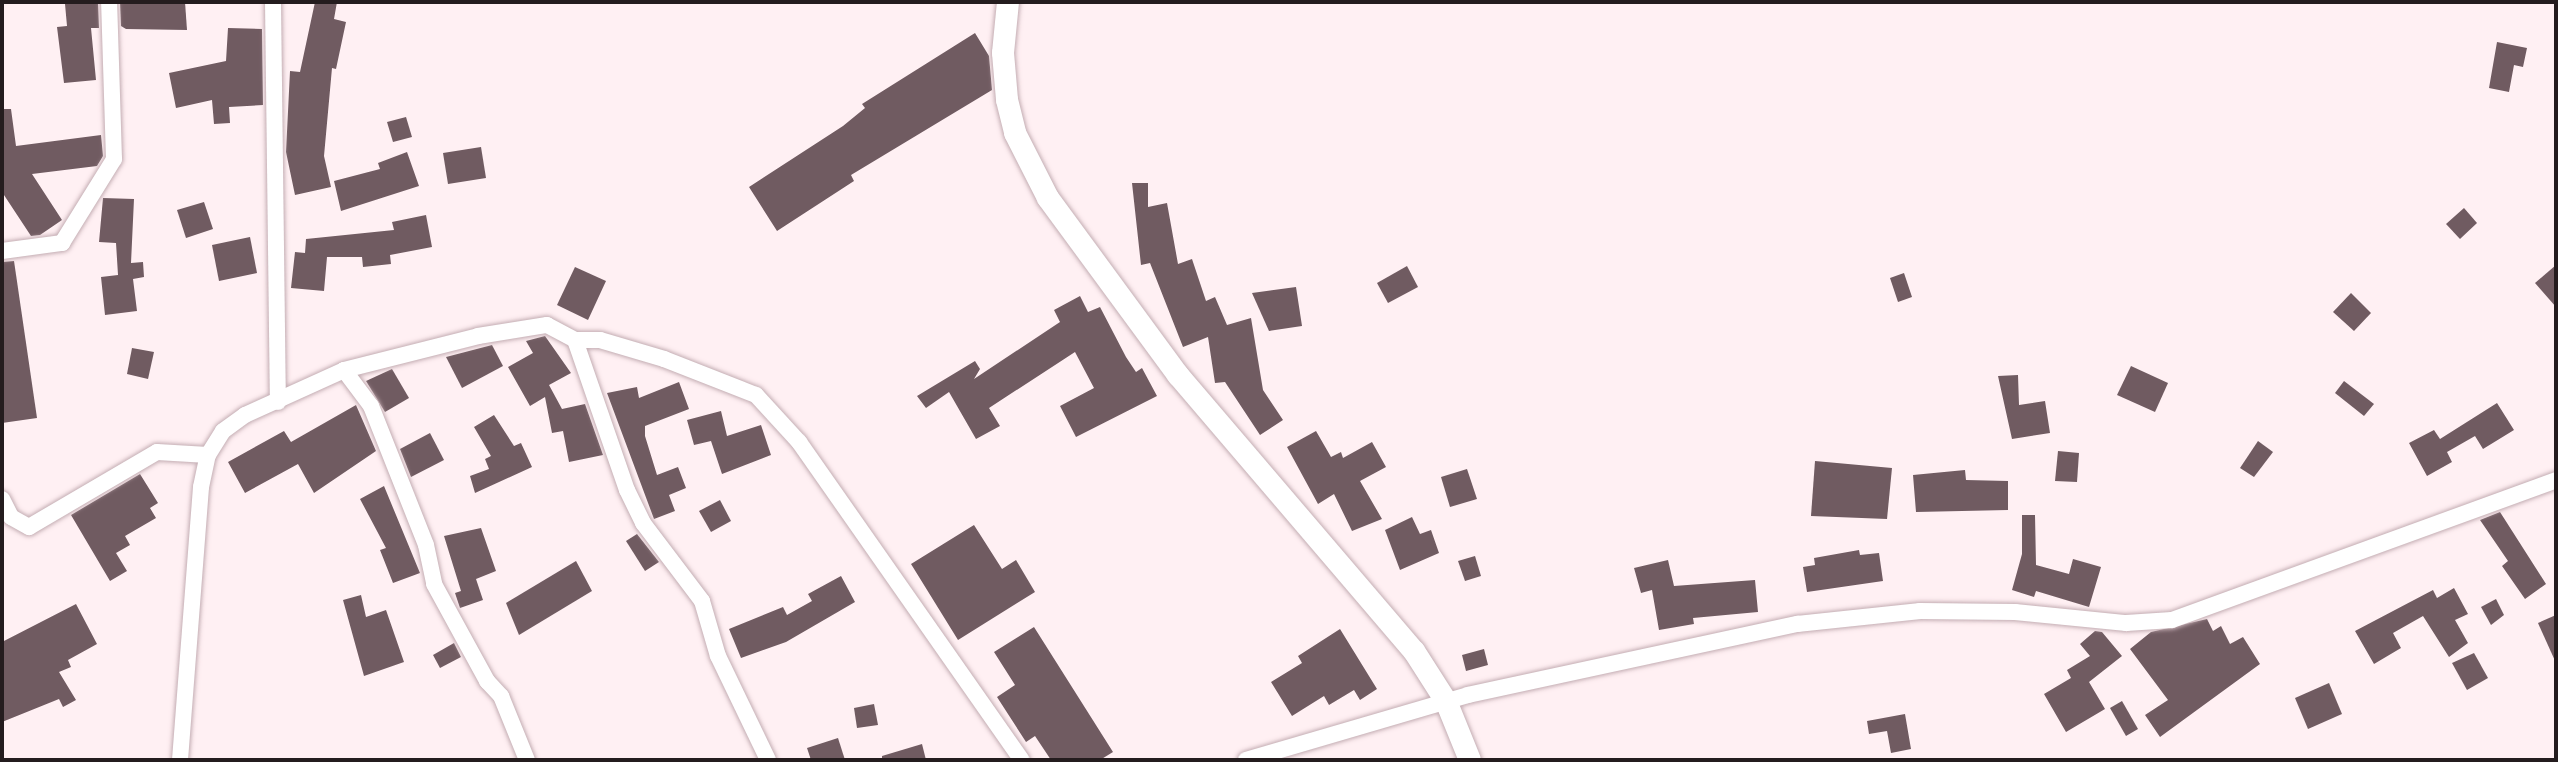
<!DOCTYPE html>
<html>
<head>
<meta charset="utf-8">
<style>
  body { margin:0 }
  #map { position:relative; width:2558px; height:762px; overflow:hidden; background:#fff0f3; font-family:"Archivo Narrow",sans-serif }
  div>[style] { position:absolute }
  .building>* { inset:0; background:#705b61 }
  .roads { filter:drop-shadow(0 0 2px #c4adb3) drop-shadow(0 0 2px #c4adb3) }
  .street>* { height:16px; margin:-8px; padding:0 8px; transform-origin:8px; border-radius:8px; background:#fff }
  .secondary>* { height:22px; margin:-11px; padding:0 11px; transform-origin:11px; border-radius:11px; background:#fff }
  span { translate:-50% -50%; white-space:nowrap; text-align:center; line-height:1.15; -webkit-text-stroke:8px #fff0f3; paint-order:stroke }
  .frame { position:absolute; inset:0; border:4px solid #241c1e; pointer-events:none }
</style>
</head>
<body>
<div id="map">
  <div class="building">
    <div style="clip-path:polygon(83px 2px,98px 2px,99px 28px,91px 28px,96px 80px,64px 83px,57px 27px,67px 26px,65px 4px)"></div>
    <div style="clip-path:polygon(120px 2px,185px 2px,187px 30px,126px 29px,121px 26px)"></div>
    <div style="clip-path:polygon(315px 2px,337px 2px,334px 19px,346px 22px,336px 69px,332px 68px,324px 156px,331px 187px,295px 195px,286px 152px,290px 71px,300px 72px)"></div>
    <div style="clip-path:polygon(228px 28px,262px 29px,263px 105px,229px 107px,230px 123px,214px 124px,212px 100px,176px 108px,169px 73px,226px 61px)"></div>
    <div style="clip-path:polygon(975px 33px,989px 56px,992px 90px,851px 175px,854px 181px,777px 231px,749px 187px,843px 126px,865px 108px,862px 104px)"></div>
    <div style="clip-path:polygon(2497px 42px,2527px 48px,2523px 67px,2514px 65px,2509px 92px,2489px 88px)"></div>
    <div style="clip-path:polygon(2px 109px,11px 109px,16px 146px,101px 135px,103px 156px,97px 166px,32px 174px,62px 220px,40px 235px,31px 236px,2px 192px)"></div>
    <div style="clip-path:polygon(406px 117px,412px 137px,393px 142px,387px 122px)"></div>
    <div style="clip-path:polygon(481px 147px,486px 178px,448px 184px,443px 153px)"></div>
    <div style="clip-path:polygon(407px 152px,419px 186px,341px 211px,334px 181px,380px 169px,378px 163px)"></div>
    <div style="clip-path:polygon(1132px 183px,1148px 183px,1148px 207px,1167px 203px,1178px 264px,1192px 259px,1206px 301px,1215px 297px,1227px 325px,1251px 318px,1263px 390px,1283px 420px,1260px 435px,1225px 382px,1215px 383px,1208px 337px,1183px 347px,1150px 263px,1141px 265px)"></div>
    <div style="clip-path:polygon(103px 198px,134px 199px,131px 263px,143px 262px,144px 277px,133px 279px,137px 311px,105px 315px,101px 277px,118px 275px,116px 243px,99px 242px)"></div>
    <div style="clip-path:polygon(204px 202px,213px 229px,186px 238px,177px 210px)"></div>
    <div style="clip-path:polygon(2464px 208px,2477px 223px,2460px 239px,2446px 224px)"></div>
    <div style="clip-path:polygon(426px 215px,432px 247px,390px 255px,391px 264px,363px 267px,362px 257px,327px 257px,324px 291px,291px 288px,295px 252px,305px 253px,306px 239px,394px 230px,392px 222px)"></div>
    <div style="clip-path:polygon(250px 237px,257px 273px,219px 281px,212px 245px)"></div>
    <div style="clip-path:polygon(14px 261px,37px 418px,2px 423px,2px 262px)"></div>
    <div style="clip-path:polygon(2556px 265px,2556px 307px,2535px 283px)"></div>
    <div style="clip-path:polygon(1407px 266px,1418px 287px,1388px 303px,1377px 283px)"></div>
    <div style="clip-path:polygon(575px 267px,606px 281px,588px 320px,557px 305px)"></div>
    <div style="clip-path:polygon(1904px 273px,1912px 297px,1898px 302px,1890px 278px)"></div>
    <div style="clip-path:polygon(1296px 287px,1302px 326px,1269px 331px,1252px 293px)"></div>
    <div style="clip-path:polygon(2351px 293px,2371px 313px,2354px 331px,2333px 312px)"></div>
    <div style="clip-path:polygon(1080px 296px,1088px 312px,1100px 307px,1126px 357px,1136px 372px,1142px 368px,1157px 396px,1076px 437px,1060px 406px,1094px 388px,1075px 352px,989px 408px,1000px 426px,976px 439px,949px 392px,926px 408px,917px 396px,975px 361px,980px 369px,974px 379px,1060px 322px,1054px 310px)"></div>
    <div style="clip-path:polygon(545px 336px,571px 373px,549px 385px,562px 409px,585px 404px,603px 455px,569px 462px,563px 431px,552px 433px,545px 397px,530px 406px,508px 367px,533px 353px,526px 341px)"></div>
    <div style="clip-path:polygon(492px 345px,503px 366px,462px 388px,446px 357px)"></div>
    <div style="clip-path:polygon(132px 348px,154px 352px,148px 379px,127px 374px)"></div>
    <div style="clip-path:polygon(2131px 366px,2168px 383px,2155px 412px,2117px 395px)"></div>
    <div style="clip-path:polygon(392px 369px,409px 398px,385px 412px,366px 381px)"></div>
    <div style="clip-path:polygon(2018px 375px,2019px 405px,2045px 401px,2050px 433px,2012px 439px,1998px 376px)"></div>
    <div style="clip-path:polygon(2344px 381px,2374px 404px,2364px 416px,2335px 393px)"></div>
    <div style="clip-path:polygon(679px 382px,689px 409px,645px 426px,645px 436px,657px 475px,678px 467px,686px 488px,669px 495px,675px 511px,654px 519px,607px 393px,637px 387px,639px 398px)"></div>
    <div style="clip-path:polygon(2497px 403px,2514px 430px,2483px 449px,2475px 436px,2447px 452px,2452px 462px,2427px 476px,2409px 443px,2434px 430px,2440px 439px)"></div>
    <div style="clip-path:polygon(356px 405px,376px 451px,314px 493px,298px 464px,245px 493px,228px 462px,284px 431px,291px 442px)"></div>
    <div style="clip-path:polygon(721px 411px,727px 436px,761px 425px,771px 455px,722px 474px,711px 441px,694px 445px,687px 420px)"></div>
    <div style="clip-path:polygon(494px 415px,514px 446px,521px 443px,532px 467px,475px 493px,470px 476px,489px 469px,485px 459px,491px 456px,474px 427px)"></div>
    <div style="clip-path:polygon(1316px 431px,1331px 457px,1341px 452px,1343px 458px,1372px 442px,1386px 467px,1360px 481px,1382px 519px,1352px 531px,1334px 494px,1318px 504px,1287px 447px)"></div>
    <div style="clip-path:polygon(430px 433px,444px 460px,411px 477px,400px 449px)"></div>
    <div style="clip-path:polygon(2258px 441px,2273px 452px,2254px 477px,2240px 468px)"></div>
    <div style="clip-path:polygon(2058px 451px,2079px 453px,2077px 482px,2055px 481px)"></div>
    <div style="clip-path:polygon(1815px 461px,1892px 468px,1887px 519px,1811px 516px)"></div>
    <div style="clip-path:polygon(1467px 469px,1477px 499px,1450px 507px,1441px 477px)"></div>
    <div style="clip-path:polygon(1965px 470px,1966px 480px,2008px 481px,2008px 510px,1916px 512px,1913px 475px)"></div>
    <div style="clip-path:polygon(140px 474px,158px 503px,150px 508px,156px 518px,125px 536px,130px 545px,116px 553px,127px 571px,110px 581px,71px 515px)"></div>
    <div style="clip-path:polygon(384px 486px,420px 573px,393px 583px,380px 550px,386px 548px,360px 499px)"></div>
    <div style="clip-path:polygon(720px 500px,731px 521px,711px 532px,699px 511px)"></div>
    <div style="clip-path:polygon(2500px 512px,2546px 584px,2525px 599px,2502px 566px,2508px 561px,2480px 520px)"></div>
    <div style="clip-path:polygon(2022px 515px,2035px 515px,2036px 565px,2069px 574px,2073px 559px,2101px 567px,2089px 607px,2036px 591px,2034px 597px,2012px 590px,2022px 554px)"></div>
    <div style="clip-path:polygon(1412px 517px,1420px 534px,1431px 530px,1439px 553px,1400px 570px,1385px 530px)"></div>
    <div style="clip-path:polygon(974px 525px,1002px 569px,1016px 560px,1035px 592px,958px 640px,911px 564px)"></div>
    <div style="clip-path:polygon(481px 528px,496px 571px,476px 579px,483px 600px,460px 608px,455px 593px,461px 591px,444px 536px)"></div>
    <div style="clip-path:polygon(637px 534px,659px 562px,645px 571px,626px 541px)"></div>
    <div style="clip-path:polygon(1859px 550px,1860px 555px,1879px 553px,1883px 581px,1807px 592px,1803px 567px,1815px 565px,1814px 558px)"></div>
    <div style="clip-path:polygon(1475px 556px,1481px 576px,1465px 581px,1458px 561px)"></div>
    <div style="clip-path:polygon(1668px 560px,1674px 586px,1755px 580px,1758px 612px,1693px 618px,1694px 624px,1659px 630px,1652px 590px,1641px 593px,1634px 568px)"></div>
    <div style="clip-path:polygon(576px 561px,592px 591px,519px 635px,506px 603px)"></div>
    <div style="clip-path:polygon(841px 576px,855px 602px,786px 642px,741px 658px,729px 629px,783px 607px,787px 615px,812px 601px,808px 594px)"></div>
    <div style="clip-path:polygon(2454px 588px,2468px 614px,2455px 620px,2468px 643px,2449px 657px,2423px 616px,2393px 633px,2401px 648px,2374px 664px,2355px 631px,2433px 590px,2437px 598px)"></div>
    <div style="clip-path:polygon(361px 595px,366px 617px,386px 610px,404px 662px,364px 676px,343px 600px)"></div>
    <div style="clip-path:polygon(2496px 599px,2504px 615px,2491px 625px,2481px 607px)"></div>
    <div style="clip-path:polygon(76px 604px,97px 644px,68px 660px,71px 667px,59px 672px,76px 700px,63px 707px,59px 699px,2px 722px,2px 642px)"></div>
    <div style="clip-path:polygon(2556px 615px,2556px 663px,2538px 623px)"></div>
    <div style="clip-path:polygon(2207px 619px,2213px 631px,2221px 626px,2230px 644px,2243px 637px,2260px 664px,2160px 737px,2145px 715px,2168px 700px,2130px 649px,2151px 632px)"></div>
    <div style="clip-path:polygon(1034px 627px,1113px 752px,1100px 760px,1051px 760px,1035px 736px,1026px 742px,997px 697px,1015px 685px,994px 652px)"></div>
    <div style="clip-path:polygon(1340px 629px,1377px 689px,1360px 700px,1354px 690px,1329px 705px,1324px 696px,1292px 716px,1271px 682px,1302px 663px,1298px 656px)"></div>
    <div style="clip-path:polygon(2095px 631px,2102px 632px,2122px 656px,2089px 682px,2105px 709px,2066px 732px,2044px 694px,2071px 678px,2067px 670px,2090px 656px,2080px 644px)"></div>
    <div style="clip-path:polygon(454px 643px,461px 657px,440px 668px,433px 655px)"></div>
    <div style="clip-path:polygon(1484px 649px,1488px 665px,1466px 671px,1462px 655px)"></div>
    <div style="clip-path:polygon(2474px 653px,2488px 678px,2467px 690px,2452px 663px)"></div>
    <div style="clip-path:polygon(2329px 683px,2342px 714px,2308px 729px,2295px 698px)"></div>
    <div style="clip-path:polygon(2122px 701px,2138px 729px,2126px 736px,2110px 708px)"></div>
    <div style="clip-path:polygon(874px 704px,878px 725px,857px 728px,854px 708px)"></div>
    <div style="clip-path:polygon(1905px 714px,1911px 749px,1891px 753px,1887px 731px,1869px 734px,1867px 721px)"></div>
    <div style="clip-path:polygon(838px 738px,845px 760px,811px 760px,807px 748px)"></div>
    <div style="clip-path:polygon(922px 744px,926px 760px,882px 760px,882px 756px)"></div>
  </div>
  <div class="roads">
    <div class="street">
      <div style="left:273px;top:2px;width:400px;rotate:89.3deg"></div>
      <div style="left:2px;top:251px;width:61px;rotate:-7.6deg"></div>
      <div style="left:62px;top:243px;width:99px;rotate:-58.2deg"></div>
      <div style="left:114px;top:159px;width:157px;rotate:-91.8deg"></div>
      <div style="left:575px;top:340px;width:159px;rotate:70.9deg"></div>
      <div style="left:627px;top:490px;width:37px;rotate:64deg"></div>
      <div style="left:643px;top:523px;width:98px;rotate:52.9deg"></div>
      <div style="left:702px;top:601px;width:57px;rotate:73.8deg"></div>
      <div style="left:718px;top:656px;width:115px;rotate:64.3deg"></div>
      <div style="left:344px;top:370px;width:45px;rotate:53.1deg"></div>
      <div style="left:371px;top:406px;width:149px;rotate:68.4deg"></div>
      <div style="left:426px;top:545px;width:40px;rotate:78deg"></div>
      <div style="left:434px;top:584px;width:111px;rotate:61.3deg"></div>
      <div style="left:487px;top:681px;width:21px;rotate:47deg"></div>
      <div style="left:501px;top:696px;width:69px;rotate:67.9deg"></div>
      <div style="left:2px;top:499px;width:20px;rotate:63deg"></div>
      <div style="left:11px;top:517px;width:21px;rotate:29deg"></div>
      <div style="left:29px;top:527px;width:148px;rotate:-30.4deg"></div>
      <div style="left:157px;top:452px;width:51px;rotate:3.4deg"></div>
      <div style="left:180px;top:760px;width:274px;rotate:-85.6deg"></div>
      <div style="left:201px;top:487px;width:33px;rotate:-78deg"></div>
      <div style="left:208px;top:455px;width:28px;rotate:-58deg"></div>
      <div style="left:223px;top:431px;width:27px;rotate:-36deg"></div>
      <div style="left:245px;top:415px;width:109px;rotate:-24.4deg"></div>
      <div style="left:344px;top:370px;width:138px;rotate:-14.2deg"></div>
      <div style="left:478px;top:336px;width:70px;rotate:-9.1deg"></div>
      <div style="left:547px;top:325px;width:32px;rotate:28deg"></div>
      <div style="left:575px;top:340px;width:25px"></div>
      <div style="left:600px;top:340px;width:67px;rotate:16.5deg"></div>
      <div style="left:664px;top:359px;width:99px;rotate:21.4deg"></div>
      <div style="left:756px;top:395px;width:64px;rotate:47.5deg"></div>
      <div style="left:799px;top:442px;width:388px;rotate:55deg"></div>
      <div style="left:1246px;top:760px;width:231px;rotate:-16.3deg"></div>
      <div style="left:1468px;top:695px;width:337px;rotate:-12.2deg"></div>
      <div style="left:1797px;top:624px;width:124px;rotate:-6deg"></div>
      <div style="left:1920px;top:611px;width:95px;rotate:0.6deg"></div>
      <div style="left:2015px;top:612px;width:112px;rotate:5.7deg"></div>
      <div style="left:2126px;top:623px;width:46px;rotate:-3.7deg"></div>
      <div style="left:2172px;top:620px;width:409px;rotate:-20deg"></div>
    </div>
    <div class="secondary">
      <div style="left:1008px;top:2px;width:51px;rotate:95.6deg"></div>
      <div style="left:1003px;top:53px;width:47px;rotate:85.1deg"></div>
      <div style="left:1007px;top:100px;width:34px;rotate:76deg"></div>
      <div style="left:1015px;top:133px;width:73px;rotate:63.1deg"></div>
      <div style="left:1048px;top:198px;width:220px;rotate:53.7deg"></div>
      <div style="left:1178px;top:375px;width:363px;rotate:49.5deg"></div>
      <div style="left:1414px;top:651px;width:59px;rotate:57.4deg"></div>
      <div style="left:1446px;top:701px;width:64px;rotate:67.9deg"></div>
    </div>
  </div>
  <div class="frame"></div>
</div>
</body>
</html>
